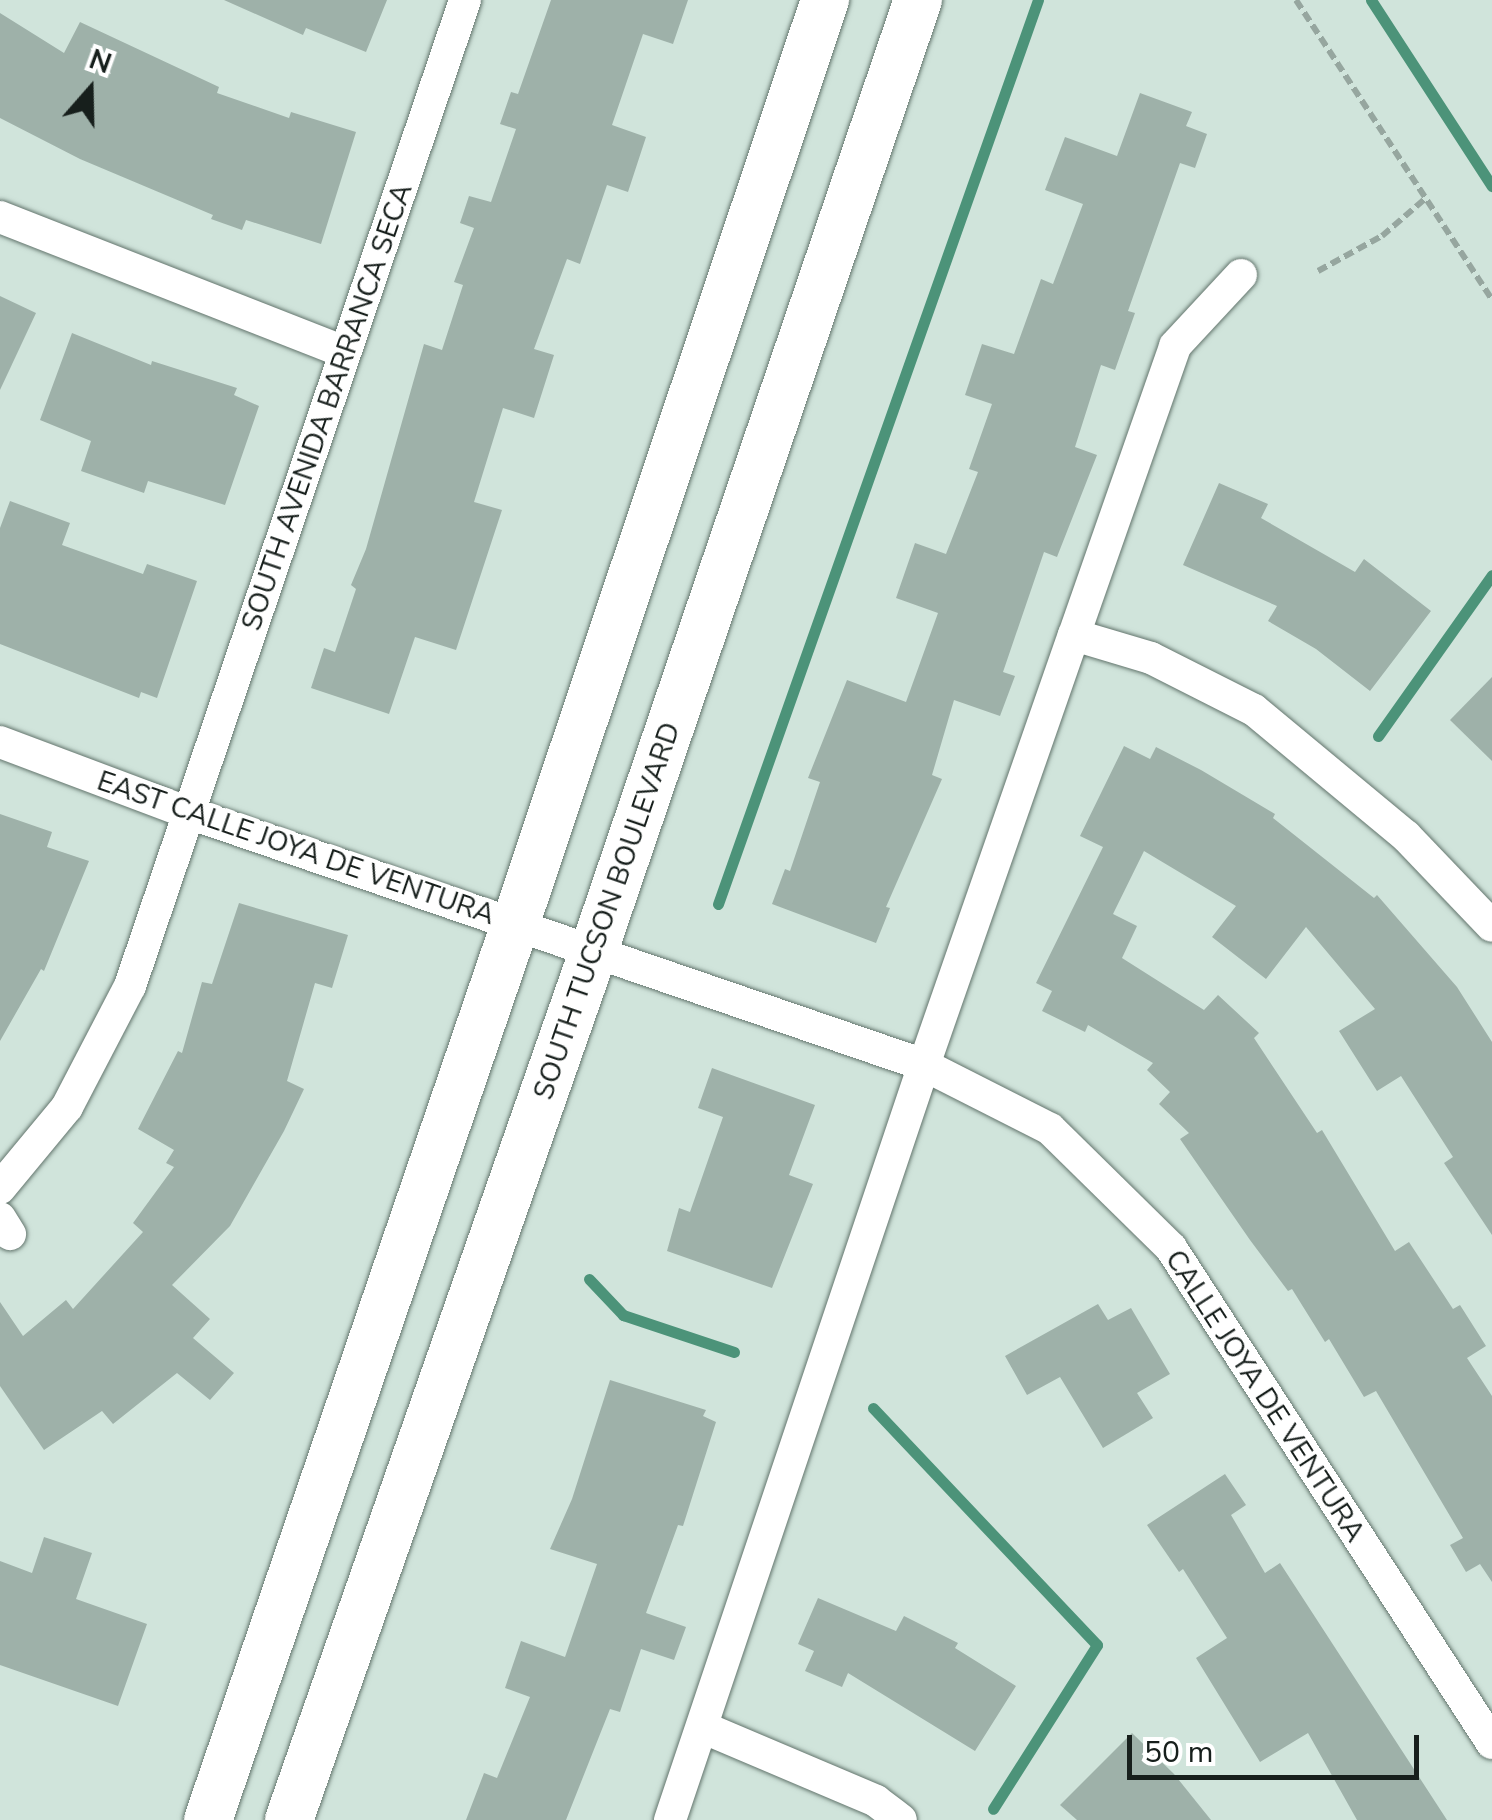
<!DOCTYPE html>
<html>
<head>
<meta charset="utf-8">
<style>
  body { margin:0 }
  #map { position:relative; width:1492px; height:1820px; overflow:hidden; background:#d0e4db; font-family:"Nunito Sans",sans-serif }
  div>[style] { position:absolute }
  .stream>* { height:11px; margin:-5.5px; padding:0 5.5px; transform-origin:5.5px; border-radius:5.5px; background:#4c9379 }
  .building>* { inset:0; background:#9eb1a9 }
  .path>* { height:6px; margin-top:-3px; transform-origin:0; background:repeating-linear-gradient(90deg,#96a69f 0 10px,transparent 0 15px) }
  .roads { filter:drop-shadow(0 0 2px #63756d) drop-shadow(0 0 2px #63756d) }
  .street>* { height:32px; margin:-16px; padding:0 16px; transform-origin:16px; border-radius:16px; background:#fff }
  .secondary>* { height:48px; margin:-24px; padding:0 24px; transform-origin:24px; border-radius:24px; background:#fff }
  span { translate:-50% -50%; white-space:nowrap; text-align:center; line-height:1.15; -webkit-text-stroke:8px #fff; paint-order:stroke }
  .street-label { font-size:28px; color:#171f1c }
  .north { position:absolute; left:40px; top:40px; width:100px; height:100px; -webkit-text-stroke:8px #fff; paint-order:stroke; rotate:20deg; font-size:28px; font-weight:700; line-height:40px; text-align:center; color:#171f1c }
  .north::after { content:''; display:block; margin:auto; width:35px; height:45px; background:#171f1c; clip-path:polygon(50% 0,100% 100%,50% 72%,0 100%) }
  .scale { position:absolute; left:1127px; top:1735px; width:292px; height:45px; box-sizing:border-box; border:5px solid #171f1c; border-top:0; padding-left:12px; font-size:30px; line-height:35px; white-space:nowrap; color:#171f1c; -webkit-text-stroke:8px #fff; paint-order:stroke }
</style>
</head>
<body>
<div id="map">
  <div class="stream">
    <div style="left:1371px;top:0;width:222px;rotate:57deg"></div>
    <div style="left:1378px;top:736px;width:197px;rotate:-54.7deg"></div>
    <div style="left:718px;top:904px;width:959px;rotate:-70.51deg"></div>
    <div style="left:589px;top:1279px;width:50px;rotate:46.6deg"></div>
    <div style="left:623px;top:1315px;width:117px;rotate:18.4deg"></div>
    <div style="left:873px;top:1408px;width:326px;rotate:46.6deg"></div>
    <div style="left:1097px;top:1645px;width:194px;rotate:122.4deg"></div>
  </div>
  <div class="building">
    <div style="clip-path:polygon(224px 0,387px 0,366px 52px,306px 28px,303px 35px)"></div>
    <div style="clip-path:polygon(551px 0,688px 0,673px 44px,643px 34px,612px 125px,646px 137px,628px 192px,607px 185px,580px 264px,567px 259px,534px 349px,554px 355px,534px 418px,503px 408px,474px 502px,502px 510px,456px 650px,415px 637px,389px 714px,311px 688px,324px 648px,335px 652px,356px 589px,351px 585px,366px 549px,424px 344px,442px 350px,463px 285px,454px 282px,474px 228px,460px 223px,469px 196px,491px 202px,516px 129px,500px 124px,511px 92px,518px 94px)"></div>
    <div style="clip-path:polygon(0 13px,64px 53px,80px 22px,219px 87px,217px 93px,289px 118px,291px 112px,356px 132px,321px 244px,246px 220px,242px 230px,211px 219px,213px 215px,80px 159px,0 118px)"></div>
    <div style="clip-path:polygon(1140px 93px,1192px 112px,1186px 126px,1207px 134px,1195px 168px,1180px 163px,1128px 311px,1135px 313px,1115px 370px,1101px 365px,1075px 447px,1097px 455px,1057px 557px,1044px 552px,1003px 672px,1015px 676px,1000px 716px,954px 700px,932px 775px,942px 779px,886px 907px,890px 908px,876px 943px,772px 904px,785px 869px,790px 871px,820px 782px,808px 778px,847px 680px,906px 702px,938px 613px,896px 598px,915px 543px,946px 554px,978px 472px,969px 469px,992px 404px,965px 395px,982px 344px,1014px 354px,1041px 279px,1053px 284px,1083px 204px,1045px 190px,1065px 137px,1117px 156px)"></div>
    <div style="clip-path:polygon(0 296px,36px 313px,0 390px)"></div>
    <div style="clip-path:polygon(72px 333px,151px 365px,152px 361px,237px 388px,234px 395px,259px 406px,225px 505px,148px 481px,144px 493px,81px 471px,91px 441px,40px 420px)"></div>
    <div style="clip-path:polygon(1219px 483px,1268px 504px,1261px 518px,1355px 572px,1364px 559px,1431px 611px,1370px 691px,1316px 649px,1268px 621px,1277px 606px,1183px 565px)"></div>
    <div style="clip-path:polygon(10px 501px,70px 523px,62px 545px,143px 574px,147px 564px,197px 581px,157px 698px,141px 692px,139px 698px,0 644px,0 528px)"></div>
    <div style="clip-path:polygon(1492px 677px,1492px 761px,1450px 720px)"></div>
    <div style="clip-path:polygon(1124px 746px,1150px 759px,1156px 747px,1201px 770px,1275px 814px,1273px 818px,1374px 898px,1377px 895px,1457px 987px,1492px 1042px,1492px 1235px,1444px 1163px,1453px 1157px,1401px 1076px,1377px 1091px,1339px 1031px,1375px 1009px,1306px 927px,1266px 979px,1212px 937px,1236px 906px,1144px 851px,1113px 914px,1137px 926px,1122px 958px,1204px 1010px,1218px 995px,1259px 1033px,1254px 1038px,1317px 1133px,1322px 1130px,1395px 1251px,1409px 1242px,1453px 1309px,1460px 1305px,1486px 1346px,1467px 1358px,1492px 1396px,1492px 1582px,1480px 1564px,1466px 1572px,1450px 1545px,1463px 1538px,1376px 1391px,1364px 1397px,1329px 1339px,1325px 1342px,1292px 1289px,1288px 1291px,1250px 1240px,1180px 1139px,1189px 1133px,1159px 1104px,1170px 1092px,1147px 1070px,1153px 1063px,1088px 1025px,1085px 1032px,1042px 1011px,1052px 991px,1036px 983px,1103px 847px,1080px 836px)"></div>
    <div style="clip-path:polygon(0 814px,52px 832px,47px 847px,89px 861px,44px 971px,41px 969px,0 1041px)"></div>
    <div style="clip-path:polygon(239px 903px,348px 935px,332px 988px,315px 983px,287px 1081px,304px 1089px,284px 1131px,230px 1226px,172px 1285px,210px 1319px,193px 1338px,234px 1373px,210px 1400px,177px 1373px,113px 1424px,102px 1411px,44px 1450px,0 1386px,0 1302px,23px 1336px,66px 1300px,73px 1309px,143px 1232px,133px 1223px,174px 1167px,166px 1163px,174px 1150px,138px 1129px,178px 1051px,182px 1053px,202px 982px,212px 984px)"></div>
    <div style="clip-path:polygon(712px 1068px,815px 1105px,789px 1175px,813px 1184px,772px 1288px,667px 1251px,679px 1208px,690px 1212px,723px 1117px,698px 1108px)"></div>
    <div style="clip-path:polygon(1098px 1304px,1108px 1320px,1131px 1308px,1170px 1374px,1137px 1393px,1153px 1418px,1103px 1448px,1060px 1377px,1027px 1395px,1005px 1356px)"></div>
    <div style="clip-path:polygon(610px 1380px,706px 1410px,703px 1416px,716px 1422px,683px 1526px,678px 1525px,646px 1613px,686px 1627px,674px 1660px,641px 1649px,620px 1712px,610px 1709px,566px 1820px,466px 1820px,484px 1773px,497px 1778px,530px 1697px,505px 1688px,521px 1641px,565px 1657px,597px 1564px,550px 1549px,572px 1499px)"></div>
    <div style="clip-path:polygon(1225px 1474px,1246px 1505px,1231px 1515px,1265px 1573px,1280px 1563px,1447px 1820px,1357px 1820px,1308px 1733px,1260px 1762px,1196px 1658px,1227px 1638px,1183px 1569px,1179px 1572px,1147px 1525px)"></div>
    <div style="clip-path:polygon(44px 1537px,92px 1553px,76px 1599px,147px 1624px,118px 1706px,0 1665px,0 1561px,32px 1573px)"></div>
    <div style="clip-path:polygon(818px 1598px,896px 1631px,904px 1616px,958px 1643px,955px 1648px,1016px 1686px,975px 1751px,848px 1673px,842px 1687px,805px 1671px,814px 1651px,798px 1644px)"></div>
    <div style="clip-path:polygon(1132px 1733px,1174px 1774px,1211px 1820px,1077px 1820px,1060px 1805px)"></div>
  </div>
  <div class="path">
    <div style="left:1296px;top:0;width:358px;rotate:56.8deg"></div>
    <div style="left:1318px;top:271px;width:73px;rotate:-28.7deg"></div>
    <div style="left:1382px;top:236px;width:58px;rotate:-40.8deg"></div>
  </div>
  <div class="roads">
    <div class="street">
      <div style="left:0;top:217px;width:370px;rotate:21.4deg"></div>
      <div style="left:1074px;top:635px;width:306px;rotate:-70.7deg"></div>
      <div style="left:1175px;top:346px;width:97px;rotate:-47.1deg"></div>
      <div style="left:0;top:742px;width:202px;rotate:20.6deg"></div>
      <div style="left:189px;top:813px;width:777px;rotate:18.92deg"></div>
      <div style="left:924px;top:1065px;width:141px;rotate:26.9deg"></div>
      <div style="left:1050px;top:1129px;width:170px;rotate:44.5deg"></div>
      <div style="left:1171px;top:1248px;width:590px;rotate:57.04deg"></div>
      <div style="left:0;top:1188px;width:105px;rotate:-50.4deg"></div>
      <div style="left:67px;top:1107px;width:136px;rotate:-62.5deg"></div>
      <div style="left:130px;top:986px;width:1041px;rotate:-71.23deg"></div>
      <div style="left:0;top:1218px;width:19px;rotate:58deg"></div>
      <div style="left:702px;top:1727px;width:189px;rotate:23deg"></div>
      <div style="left:876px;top:1801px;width:31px;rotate:37deg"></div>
      <div style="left:670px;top:1820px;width:797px;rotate:-71.41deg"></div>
      <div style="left:924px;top:1065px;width:455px;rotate:-70.8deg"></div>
      <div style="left:1074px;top:635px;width:80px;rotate:16.6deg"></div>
      <div style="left:1151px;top:658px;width:115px;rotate:26.8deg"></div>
      <div style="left:1254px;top:710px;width:197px;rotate:39.7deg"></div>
      <div style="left:1406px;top:836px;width:124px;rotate:46.3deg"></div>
    </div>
    <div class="secondary">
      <div style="left:208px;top:1820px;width:946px;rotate:-71.07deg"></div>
      <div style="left:515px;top:925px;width:976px;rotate:-71.47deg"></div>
      <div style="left:289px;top:1820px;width:919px;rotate:-70.68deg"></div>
      <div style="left:593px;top:953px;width:1007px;rotate:-71.17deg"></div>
    </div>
  </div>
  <div class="street-label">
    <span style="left:327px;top:407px;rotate:-71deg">SOUTH AVENIDA BARRANCA SECA</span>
    <span style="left:296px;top:848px;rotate:19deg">EAST CALLE JOYA DE VENTURA</span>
    <span style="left:607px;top:911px;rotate:-71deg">SOUTH TUCSON BOULEVARD</span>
    <span style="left:1265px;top:1396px;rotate:57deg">CALLE JOYA DE VENTURA</span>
  </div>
  <div class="north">N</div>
  <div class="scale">50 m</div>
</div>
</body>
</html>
